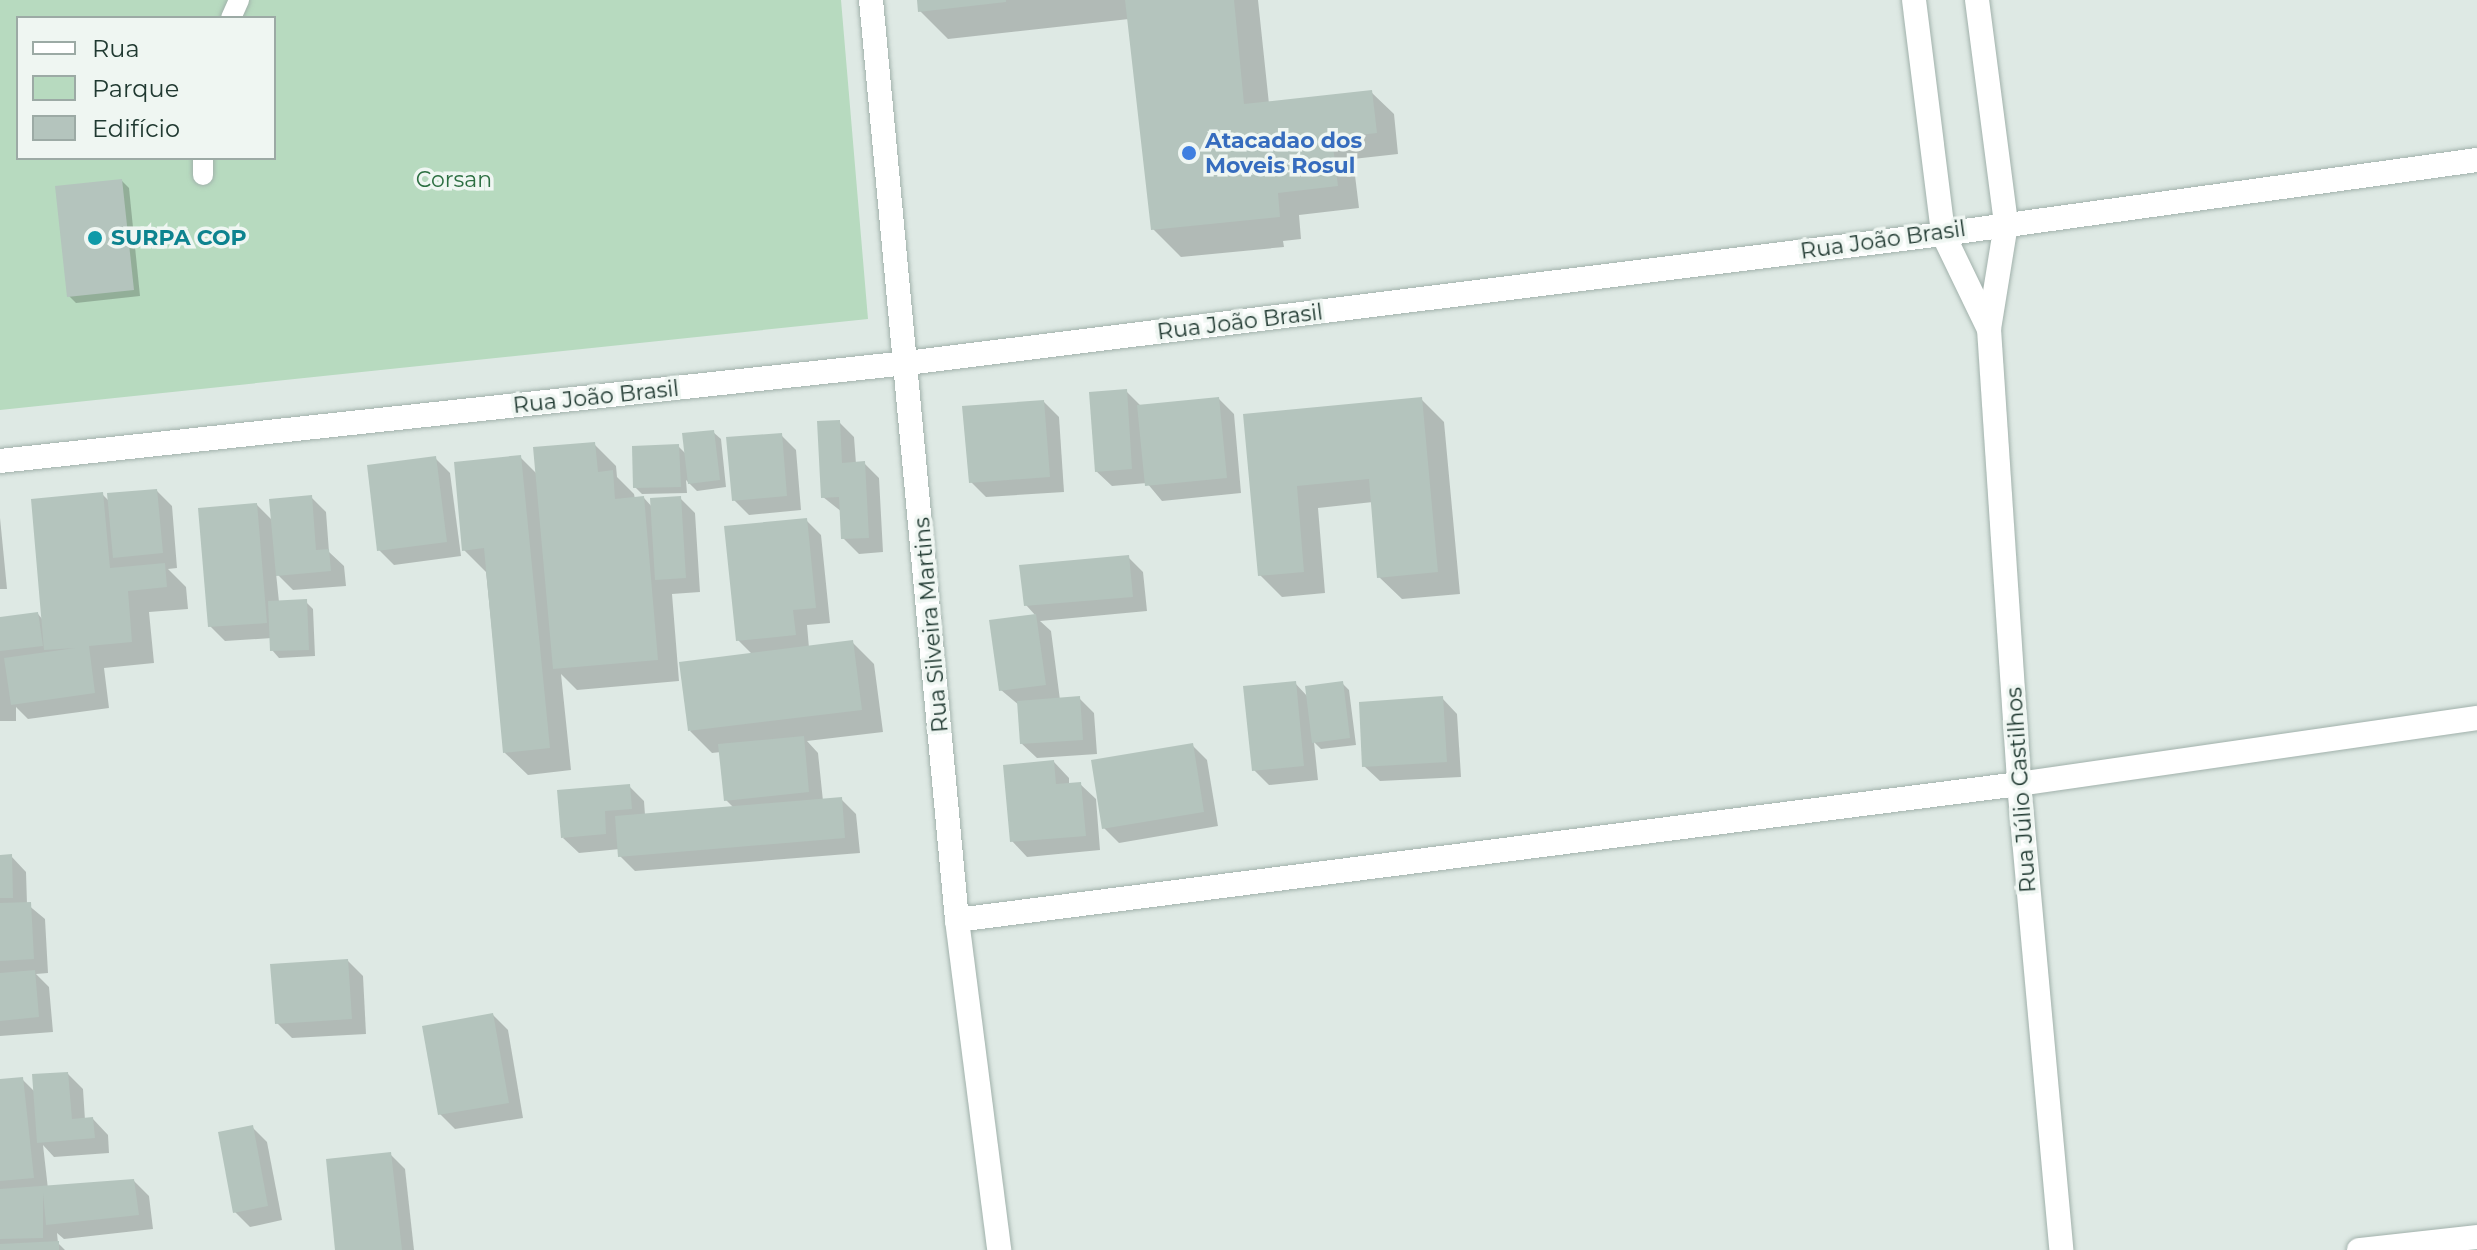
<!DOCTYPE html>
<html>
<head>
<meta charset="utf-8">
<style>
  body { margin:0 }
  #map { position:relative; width:2477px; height:1250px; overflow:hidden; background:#dee9e4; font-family:Montserrat,sans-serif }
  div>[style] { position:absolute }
  .green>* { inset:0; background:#b7dabf }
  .shadow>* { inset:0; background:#0003 }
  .building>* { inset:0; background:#b4c4bd }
  .roads { filter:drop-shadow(0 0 2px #a1b1ab) drop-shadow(0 0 2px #a1b1ab) }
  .lane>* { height:20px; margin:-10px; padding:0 10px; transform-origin:10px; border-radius:10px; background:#fff }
  .street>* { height:24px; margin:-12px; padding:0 12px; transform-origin:12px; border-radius:12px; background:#fff }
  .secondary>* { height:24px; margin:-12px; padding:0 12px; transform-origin:12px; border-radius:12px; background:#fff }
  .dots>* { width:22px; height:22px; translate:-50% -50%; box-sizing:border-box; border:4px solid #eff6f2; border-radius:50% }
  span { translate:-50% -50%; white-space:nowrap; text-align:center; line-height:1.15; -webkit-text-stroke:7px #eff6f2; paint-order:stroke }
  .shop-label { font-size:22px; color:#366cbe; font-weight:700 }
  .left { translate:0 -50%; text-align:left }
  .park-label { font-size:22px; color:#2c6e41 }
  .culture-label { font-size:22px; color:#0d838f; font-weight:700 }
  .street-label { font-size:22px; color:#203931 }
  .legend { position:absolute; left:16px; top:16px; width:260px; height:144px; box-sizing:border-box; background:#eff6f2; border:2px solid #9caaa5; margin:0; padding:10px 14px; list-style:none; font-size:24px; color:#203931 }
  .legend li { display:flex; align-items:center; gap:16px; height:40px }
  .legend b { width:40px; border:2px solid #9caaa5 }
</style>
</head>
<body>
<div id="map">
  <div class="green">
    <div style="clip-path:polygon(evenodd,0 0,841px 0,868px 319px,0 410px,0 0,18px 18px,274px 18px,274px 158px,18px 158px,18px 18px)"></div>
  </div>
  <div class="shadow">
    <div style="clip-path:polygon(919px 0,1258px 0,1269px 104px,1371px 92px,1394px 114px,1398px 154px,1353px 159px,1359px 208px,1299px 215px,1301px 239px,1283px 241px,1284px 247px,1181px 257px,1153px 229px,1129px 19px,948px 39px,920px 11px)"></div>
    <div style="clip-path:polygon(122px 181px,129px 188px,140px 296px,76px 303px,69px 296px)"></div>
    <div style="clip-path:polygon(1126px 391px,1141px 406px,1219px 399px,1234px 414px,1241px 493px,1162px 501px,1147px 483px,1112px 486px,1096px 471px)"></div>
    <div style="clip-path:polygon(1422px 400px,1444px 422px,1460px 594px,1402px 599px,1379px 577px,1373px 502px,1318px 508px,1325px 593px,1282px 597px,1260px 575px,1246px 416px)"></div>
    <div style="clip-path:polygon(1044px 402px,1059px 417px,1064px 492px,986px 497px,971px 482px)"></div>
    <div style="clip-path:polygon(839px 422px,854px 437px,856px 464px,864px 463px,879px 478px,883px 552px,859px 554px,843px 538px,842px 512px,823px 497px)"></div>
    <div style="clip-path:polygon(713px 432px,721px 439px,726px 487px,697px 491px,686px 480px,687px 493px,642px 494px,635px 487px,678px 446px,686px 454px)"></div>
    <div style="clip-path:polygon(781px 435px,796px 450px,801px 510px,749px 515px,734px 500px)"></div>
    <div style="clip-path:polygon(594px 444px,616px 466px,617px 477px,634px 494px,635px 499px,644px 498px,653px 508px,680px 498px,695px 513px,700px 592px,672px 594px,679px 681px,577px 690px,561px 674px,571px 770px,528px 775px,505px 753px,486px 572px,464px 550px,520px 457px,538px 475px)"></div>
    <div style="clip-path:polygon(435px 458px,450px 473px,461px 556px,394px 565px,379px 550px)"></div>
    <div style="clip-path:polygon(157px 491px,172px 506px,177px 568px,168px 569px,186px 587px,188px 609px,149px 612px,154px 663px,104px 668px,109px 708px,28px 719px,16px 707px,16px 721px,0 721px,0 619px,38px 614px,43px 620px,102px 494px,110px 502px)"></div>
    <div style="clip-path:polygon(311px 497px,326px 512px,329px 552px,344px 566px,346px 586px,293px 590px,276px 573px,279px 602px,306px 602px,313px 609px,315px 656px,279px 658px,272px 650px,272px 638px,225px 641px,210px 626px,257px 505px,273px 521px)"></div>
    <div style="clip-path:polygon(0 518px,7px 589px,0 589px)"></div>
    <div style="clip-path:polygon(806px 520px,821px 535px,830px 623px,807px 625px,809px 648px,852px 642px,874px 664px,883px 732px,807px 741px,818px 753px,823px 801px,841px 799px,856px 814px,860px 853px,635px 871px,620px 856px,620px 849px,579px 853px,563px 838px,629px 786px,644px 801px,645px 815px,734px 808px,726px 800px,721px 752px,712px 753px,690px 731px,753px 655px,738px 640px)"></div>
    <div style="clip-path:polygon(1128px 557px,1143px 572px,1147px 611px,1040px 621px,1051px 631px,1060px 700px,1079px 698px,1094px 713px,1097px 754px,1037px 758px,1021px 743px,1019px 705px,1001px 690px,1036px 616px,1026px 605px)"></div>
    <div style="clip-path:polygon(1295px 683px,1308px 697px,1342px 683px,1349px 690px,1356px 745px,1321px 749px,1314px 742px,1318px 780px,1269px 785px,1254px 770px)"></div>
    <div style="clip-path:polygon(1442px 698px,1457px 714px,1461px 777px,1380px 781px,1364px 766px)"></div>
    <div style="clip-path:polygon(1192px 745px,1207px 760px,1218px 826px,1119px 843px,1104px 828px)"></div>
    <div style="clip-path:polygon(1054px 762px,1069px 778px,1069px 785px,1080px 784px,1096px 799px,1100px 850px,1027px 857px,1012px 841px)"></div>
    <div style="clip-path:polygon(11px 856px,26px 872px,27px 904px,45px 919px,48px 973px,36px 974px,49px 987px,53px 1032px,0 1036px,0 857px)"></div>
    <div style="clip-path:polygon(348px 961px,363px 976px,366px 1034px,292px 1038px,277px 1023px)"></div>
    <div style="clip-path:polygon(493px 1015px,508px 1030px,523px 1118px,455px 1129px,440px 1114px)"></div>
    <div style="clip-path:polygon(68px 1074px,83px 1089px,85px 1120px,93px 1119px,108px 1135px,109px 1153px,54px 1157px,43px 1145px,48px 1189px,134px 1181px,149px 1196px,153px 1229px,64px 1239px,57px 1233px,58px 1243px,65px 1250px,0 1250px,0 1081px,22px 1079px,35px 1092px)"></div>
    <div style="clip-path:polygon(252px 1127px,267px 1142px,282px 1220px,250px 1227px,235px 1212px)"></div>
    <div style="clip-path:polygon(390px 1154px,405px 1169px,414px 1250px,337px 1250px)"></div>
  </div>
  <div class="building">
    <div style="clip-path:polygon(917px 0,1006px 0,1006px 2px,918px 12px)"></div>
    <div style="clip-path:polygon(1125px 0,1234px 0,1244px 104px,1372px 90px,1377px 133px,1332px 138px,1338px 186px,1278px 193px,1280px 217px,1151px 230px)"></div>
    <div style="clip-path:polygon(122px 179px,134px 290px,67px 297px,55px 186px)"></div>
    <div style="clip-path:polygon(1127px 389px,1132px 469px,1095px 472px,1089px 392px)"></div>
    <div style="clip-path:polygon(1219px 397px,1227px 478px,1145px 486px,1137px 405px)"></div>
    <div style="clip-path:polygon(1422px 397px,1438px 572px,1377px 578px,1369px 479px,1297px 486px,1304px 572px,1258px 576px,1243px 414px)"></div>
    <div style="clip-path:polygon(1044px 400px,1050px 477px,969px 483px,962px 406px)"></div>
    <div style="clip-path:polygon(840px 420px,842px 463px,865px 461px,869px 538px,841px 539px,839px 497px,821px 498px,817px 421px)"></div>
    <div style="clip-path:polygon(714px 430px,720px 480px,688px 484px,682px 433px)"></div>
    <div style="clip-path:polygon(782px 433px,787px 496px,732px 501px,726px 437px)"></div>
    <div style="clip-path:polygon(595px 442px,598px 472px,613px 470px,615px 499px,644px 496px,658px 660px,553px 669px,533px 447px)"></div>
    <div style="clip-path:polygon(679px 444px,681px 487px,633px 488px,632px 446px)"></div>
    <div style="clip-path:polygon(521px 455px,550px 748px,503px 753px,484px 548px,462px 551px,454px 462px)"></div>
    <div style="clip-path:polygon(436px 456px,447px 542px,377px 551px,367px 465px)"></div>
    <div style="clip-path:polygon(157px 489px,163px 553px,113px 558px,107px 493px)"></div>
    <div style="clip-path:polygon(103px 492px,110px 568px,165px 563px,167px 587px,128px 591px,132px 642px,89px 646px,95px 693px,11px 705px,4px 658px,75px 648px,44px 650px,31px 499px)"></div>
    <div style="clip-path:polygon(312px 495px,316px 550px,329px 549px,331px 571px,276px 576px,269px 499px)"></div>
    <div style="clip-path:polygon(681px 496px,686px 578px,655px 580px,650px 498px)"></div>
    <div style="clip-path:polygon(257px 503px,267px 623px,208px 627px,198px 508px)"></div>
    <div style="clip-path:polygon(807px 518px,816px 608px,793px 610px,796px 635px,736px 641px,724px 526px)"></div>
    <div style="clip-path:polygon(1129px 555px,1133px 597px,1024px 606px,1019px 565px)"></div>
    <div style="clip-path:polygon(307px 599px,309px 650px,270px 651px,268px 601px)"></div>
    <div style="clip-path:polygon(38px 612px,43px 646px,0 651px,0 617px)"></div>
    <div style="clip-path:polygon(1036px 614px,1046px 685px,999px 691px,989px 620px)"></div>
    <div style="clip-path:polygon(853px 640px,862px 710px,688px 731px,679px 662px)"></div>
    <div style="clip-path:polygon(1296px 681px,1304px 766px,1252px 771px,1243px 686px)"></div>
    <div style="clip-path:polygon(1343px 681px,1350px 738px,1312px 743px,1305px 686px)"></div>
    <div style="clip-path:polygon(1080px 696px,1083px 740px,1020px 744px,1017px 701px)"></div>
    <div style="clip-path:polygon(1443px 696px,1447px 762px,1362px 767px,1359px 702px)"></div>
    <div style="clip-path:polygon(804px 736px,809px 792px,724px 801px,718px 744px)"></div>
    <div style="clip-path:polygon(1193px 743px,1204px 812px,1102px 829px,1091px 760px)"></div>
    <div style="clip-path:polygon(1054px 760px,1056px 784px,1081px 782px,1086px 836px,1010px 842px,1003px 765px)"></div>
    <div style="clip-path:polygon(630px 784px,632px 809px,605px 811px,606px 834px,561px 838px,557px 790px)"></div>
    <div style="clip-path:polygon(842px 797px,845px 838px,618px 857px,615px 816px)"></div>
    <div style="clip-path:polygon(12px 854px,13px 898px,0 898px,0 855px)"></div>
    <div style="clip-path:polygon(31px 902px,34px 959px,0 961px,0 903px)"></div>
    <div style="clip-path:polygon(348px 959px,352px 1019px,275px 1024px,270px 964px)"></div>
    <div style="clip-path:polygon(35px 970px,39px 1017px,0 1021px,0 973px)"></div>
    <div style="clip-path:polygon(493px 1013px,509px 1103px,438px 1115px,422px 1026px)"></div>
    <div style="clip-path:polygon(68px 1072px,72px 1119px,93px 1117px,95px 1138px,37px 1143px,32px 1074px)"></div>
    <div style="clip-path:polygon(23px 1077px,34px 1178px,0 1181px,0 1079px)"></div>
    <div style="clip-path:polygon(253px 1125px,268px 1206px,233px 1213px,218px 1132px)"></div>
    <div style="clip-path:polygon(391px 1152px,402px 1250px,335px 1250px,326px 1159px)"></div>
    <div style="clip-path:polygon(134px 1179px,139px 1215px,46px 1225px,43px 1193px,43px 1238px,0 1239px,0 1189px)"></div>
    <div style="clip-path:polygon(59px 1241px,59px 1250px,0 1250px,0 1244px)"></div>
  </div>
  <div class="roads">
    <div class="lane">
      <div style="left:231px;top:18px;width:20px;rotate:-66deg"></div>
      <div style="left:203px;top:158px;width:17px;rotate:90deg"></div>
    </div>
    <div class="street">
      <div style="left:871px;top:0;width:924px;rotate:84.66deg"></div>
      <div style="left:957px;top:920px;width:333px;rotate:82.7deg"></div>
      <div style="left:1914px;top:0;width:236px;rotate:82.9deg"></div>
      <div style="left:1943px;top:234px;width:106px;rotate:64.2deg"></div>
      <div style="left:1977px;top:0;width:226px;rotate:82.6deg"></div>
      <div style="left:2006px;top:224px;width:106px;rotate:99.2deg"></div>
      <div style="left:1989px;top:329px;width:456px;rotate:86.2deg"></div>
      <div style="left:2019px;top:784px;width:468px;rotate:84.8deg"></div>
      <div style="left:957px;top:920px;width:1071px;rotate:-7.3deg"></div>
      <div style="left:2019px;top:784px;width:463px;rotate:-8.2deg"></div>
    </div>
    <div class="secondary">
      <div style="left:0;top:461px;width:912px;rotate:-6.17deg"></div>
      <div style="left:907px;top:363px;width:1044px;rotate:-7.1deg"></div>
      <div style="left:1943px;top:234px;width:539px;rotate:-7.89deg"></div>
      <div style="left:2359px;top:1250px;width:119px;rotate:-6.3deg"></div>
    </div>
  </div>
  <div class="dots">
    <div style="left:1189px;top:153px;background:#3f7fe0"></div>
    <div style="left:95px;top:238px;background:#0f9aa8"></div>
  </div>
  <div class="shop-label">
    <span class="left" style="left:1205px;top:153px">Atacadao dos<br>Moveis Rosul</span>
  </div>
  <div class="park-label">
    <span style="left:454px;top:180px">Corsan</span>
  </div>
  <div class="culture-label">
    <span class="left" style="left:111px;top:238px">SURPA COP</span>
  </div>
  <div class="street-label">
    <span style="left:1883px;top:240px;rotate:-8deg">Rua João Brasil</span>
    <span style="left:1240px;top:322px;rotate:-7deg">Rua João Brasil</span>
    <span style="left:596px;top:397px;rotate:-6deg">Rua João Brasil</span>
    <span style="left:931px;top:625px;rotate:-95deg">Rua Silveira Martins</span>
    <span style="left:2021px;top:790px;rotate:-94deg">Rua Júlio Castilhos</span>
  </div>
  <ul class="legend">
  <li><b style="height:10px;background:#fff"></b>Rua</li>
  <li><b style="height:22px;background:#b7dabf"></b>Parque</li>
  <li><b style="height:22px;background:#b4c4bd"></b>Edifício</li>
  </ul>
</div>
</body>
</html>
